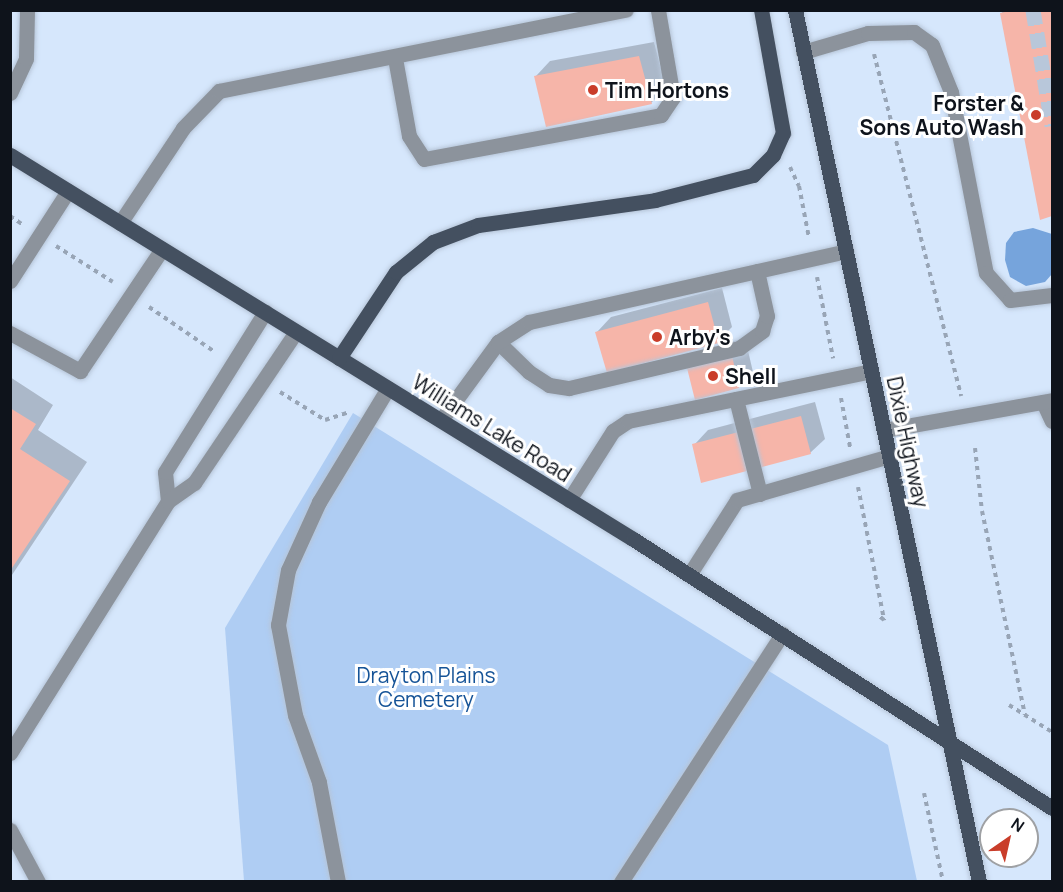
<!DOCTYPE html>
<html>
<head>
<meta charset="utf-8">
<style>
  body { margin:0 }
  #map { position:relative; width:1063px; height:892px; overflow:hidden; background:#d6e7fc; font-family:Manrope,sans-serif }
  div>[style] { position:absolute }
  .green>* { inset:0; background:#afcdf3 }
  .water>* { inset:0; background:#76a4dc }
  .shadow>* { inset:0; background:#0003 }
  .building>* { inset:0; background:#f6b5a9 }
  .minor-tunnel>* { height:15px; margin-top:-7.5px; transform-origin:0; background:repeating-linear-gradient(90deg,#b8c7da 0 15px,transparent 0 23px) }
  .path>* { height:4px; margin-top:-2px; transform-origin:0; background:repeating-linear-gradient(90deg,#98a5b6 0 4.5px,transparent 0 9px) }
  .roads { filter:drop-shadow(0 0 2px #b6c5d8) drop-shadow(0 0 2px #b6c5d8) }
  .minor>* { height:15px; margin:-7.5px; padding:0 7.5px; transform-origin:7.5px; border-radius:7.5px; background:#8c939c }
  .major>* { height:15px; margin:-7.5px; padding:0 7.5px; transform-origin:7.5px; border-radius:7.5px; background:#445060 }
  .dots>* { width:16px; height:16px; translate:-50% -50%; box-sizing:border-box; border:3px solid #fff; border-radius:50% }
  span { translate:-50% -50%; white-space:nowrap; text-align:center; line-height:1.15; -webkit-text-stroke:6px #fff; paint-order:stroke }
  .poi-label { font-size:21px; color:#0e131b; font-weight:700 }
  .left { translate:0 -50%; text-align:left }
  .right { translate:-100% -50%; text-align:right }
  .street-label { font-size:21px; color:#0e131b }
  .park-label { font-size:21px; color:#155397 }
  .frame { position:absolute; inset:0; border:12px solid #0e131b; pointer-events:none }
  .north { position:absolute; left:979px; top:808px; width:60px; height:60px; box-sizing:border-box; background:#fff; border:2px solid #9fa1a4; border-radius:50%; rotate:34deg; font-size:16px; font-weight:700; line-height:24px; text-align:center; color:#0e131b }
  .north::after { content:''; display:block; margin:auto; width:21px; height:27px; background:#c93d2a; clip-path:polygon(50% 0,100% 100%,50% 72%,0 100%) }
</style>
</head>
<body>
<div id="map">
  <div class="green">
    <div style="clip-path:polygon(353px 413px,888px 745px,917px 881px,244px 881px,225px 628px)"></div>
  </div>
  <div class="water">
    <div style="clip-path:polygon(1033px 228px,1052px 234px,1052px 274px,1045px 282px,1026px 286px,1010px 277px,1005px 260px,1006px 243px,1014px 232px)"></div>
  </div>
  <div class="shadow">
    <div style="clip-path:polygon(1004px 10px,1052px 10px,1052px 215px,1041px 218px,1001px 14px)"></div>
    <div style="clip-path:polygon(654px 42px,666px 88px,651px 103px,536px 76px,550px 61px)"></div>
    <div style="clip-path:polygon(722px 288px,732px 327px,718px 341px,597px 332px,611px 317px)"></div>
    <div style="clip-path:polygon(745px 338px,753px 372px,739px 387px,702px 350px)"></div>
    <div style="clip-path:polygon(10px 377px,53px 405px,38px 430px,87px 462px,10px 578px)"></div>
    <div style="clip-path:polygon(815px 402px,825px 439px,810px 453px,694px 445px,708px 430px)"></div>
  </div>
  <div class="building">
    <div style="clip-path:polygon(1015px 10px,1052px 10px,1052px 216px,1040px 220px,1000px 13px)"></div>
    <div style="clip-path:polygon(639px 56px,652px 104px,546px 127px,534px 76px)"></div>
    <div style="clip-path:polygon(708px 302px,719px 343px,607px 373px,595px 332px)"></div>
    <div style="clip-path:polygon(731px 351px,739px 388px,695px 400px,686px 364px)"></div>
    <div style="clip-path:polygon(10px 408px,36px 424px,20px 449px,70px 481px,10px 571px)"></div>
    <div style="clip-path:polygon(801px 416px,811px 454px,701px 483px,692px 444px)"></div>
  </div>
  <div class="minor-tunnel">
    <div style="left:1033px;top:10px;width:117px;rotate:80.6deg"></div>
  </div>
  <div class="path">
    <div style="left:874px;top:54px;width:353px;rotate:75.7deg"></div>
    <div style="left:790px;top:167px;width:21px;rotate:65deg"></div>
    <div style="left:799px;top:186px;width:53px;rotate:79.1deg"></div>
    <div style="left:10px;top:216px;width:14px;rotate:34deg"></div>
    <div style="left:56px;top:246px;width:67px;rotate:32.3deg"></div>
    <div style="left:817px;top:277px;width:83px;rotate:78.8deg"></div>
    <div style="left:149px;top:307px;width:80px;rotate:34.3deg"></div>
    <div style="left:280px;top:392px;width:53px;rotate:31.9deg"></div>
    <div style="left:325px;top:420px;width:23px;rotate:-18deg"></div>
    <div style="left:841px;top:398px;width:50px;rotate:79.6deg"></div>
    <div style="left:975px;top:448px;width:63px;rotate:83.7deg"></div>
    <div style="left:982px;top:511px;width:208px;rotate:78.1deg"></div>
    <div style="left:858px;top:487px;width:136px;rotate:78.9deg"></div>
    <div style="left:884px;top:620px;width:8px;rotate:-140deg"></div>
    <div style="left:1009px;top:705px;width:51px;rotate:32.1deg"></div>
    <div style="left:924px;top:793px;width:91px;rotate:77.9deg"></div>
  </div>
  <div class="roads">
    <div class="minor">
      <div style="left:803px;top:52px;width:68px;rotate:-16.3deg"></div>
      <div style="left:868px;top:33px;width:46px;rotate:-1.2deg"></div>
      <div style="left:914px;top:32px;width:22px;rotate:36deg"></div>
      <div style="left:932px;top:45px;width:51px;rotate:68deg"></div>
      <div style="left:951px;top:92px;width:184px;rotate:79.1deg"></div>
      <div style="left:986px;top:273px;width:36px;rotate:48deg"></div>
      <div style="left:1010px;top:300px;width:42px;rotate:-6.8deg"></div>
      <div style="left:395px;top:58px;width:79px;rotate:79.8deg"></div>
      <div style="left:409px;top:136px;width:27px;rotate:57deg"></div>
      <div style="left:424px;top:159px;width:241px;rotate:-10.5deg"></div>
      <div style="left:661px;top:115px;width:22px;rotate:-56deg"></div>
      <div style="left:673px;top:97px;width:88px;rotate:-99.8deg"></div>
      <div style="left:10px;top:93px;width:38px;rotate:-65deg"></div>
      <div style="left:26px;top:58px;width:48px;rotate:-88.8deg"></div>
      <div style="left:120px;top:223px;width:114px;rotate:-56.4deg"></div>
      <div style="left:183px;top:128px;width:52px;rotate:-45.8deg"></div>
      <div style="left:219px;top:91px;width:415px;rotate:-11.3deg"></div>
      <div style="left:10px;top:281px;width:107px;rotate:-57.2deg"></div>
      <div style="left:10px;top:333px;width:80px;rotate:28.5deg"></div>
      <div style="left:80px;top:371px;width:147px;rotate:-56.1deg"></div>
      <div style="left:498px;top:342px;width:43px;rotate:44.1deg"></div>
      <div style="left:529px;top:372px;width:24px;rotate:33deg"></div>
      <div style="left:549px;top:385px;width:20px;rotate:9deg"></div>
      <div style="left:569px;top:388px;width:175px;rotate:-13.2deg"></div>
      <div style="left:739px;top:348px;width:29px;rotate:-36deg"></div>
      <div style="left:762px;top:331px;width:16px;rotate:-72deg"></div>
      <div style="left:767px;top:316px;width:46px;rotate:-102.5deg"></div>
      <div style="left:736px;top:399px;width:98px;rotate:75.8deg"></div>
      <div style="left:1043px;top:402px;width:21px;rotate:65deg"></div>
      <div style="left:441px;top:420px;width:97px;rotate:-53.8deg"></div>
      <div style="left:498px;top:342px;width:37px;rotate:-33deg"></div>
      <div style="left:529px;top:322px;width:325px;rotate:-12.6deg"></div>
      <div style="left:884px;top:430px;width:171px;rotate:-10.1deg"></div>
      <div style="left:569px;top:500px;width:82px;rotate:-57.5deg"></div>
      <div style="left:613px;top:431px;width:18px;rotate:-34deg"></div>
      <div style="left:628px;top:421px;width:248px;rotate:-11.6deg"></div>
      <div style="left:168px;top:501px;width:29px;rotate:-96deg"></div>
      <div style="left:165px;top:472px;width:189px;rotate:-58deg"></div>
      <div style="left:689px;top:575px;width:89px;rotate:-57.4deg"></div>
      <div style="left:737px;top:500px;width:158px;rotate:-16.1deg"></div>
      <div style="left:10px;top:753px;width:297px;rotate:-57.9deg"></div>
      <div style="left:168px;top:501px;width:32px;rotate:-35deg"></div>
      <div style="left:194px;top:483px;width:182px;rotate:-56deg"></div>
      <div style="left:10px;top:830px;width:59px;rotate:61.7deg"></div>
      <div style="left:338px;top:882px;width:102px;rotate:-100.8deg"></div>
      <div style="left:319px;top:782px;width:71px;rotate:-109.7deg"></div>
      <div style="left:295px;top:715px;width:92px;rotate:-100.7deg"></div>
      <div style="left:278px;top:625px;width:56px;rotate:-79.7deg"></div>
      <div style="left:288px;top:570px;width:75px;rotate:-65.5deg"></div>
      <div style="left:319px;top:502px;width:133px;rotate:-58.8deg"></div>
      <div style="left:621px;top:882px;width:296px;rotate:-57deg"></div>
    </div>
    <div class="major">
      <div style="left:795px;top:10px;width:891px;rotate:78.08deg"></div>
      <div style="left:10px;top:155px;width:732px;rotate:31.65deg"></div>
      <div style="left:633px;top:539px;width:498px;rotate:32.7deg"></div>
      <div style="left:339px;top:358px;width:103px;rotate:-56.5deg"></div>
      <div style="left:396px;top:272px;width:48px;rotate:-39deg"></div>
      <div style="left:433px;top:242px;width:48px;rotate:-20.7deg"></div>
      <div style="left:478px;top:225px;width:179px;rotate:-8deg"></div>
      <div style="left:655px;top:200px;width:101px;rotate:-14.3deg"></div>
      <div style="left:753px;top:175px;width:28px;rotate:-45deg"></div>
      <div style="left:773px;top:155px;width:24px;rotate:-66deg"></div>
      <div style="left:783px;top:133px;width:125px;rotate:-100.1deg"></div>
    </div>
  </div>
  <div class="dots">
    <div style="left:593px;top:90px;background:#c93d2a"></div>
    <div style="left:1036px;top:115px;background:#c93d2a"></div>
    <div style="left:657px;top:337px;background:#c93d2a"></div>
    <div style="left:713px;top:376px;background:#c93d2a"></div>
  </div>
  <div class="poi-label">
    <span class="left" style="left:605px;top:90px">Tim Hortons</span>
    <span class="right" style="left:1024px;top:115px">Forster &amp;<br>Sons Auto Wash</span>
    <span class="left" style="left:669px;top:337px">Arby's</span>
    <span class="left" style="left:725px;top:376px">Shell</span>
  </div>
  <div class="street-label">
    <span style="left:492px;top:428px;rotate:32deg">Williams Lake Road</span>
    <span style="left:908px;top:442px;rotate:78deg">Dixie Highway</span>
  </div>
  <div class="park-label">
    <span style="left:426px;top:687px">Drayton Plains<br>Cemetery</span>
  </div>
  <div class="frame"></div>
  <div class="north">N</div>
</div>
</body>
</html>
